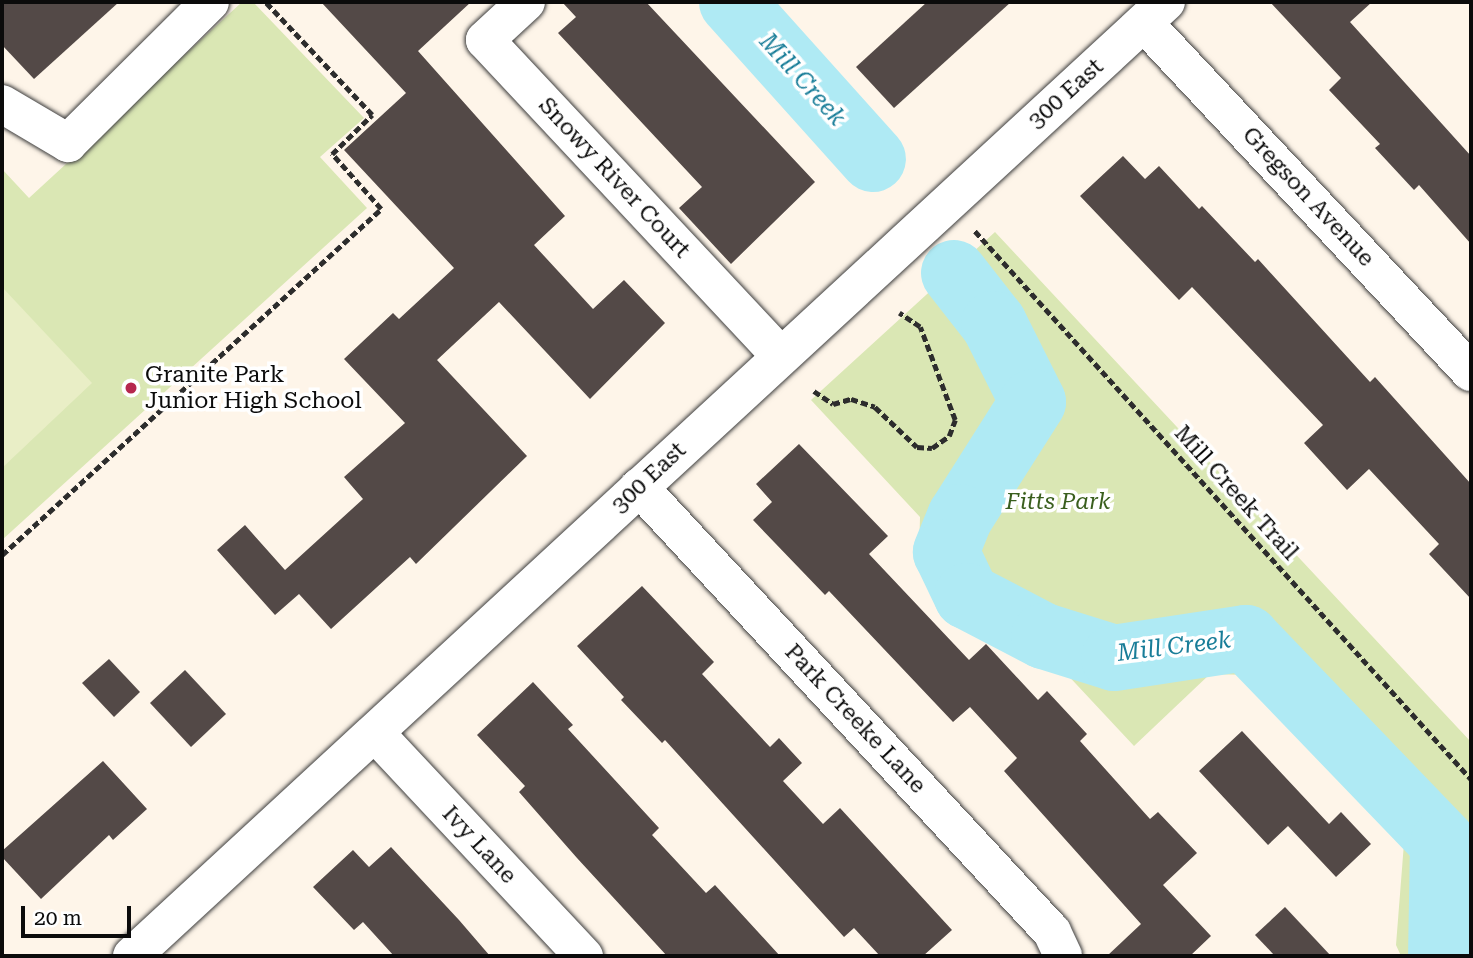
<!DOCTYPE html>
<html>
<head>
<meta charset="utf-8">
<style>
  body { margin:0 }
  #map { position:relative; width:1473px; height:958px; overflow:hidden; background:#fef5e9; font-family:"Roboto Serif",serif }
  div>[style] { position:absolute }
  .green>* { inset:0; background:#dae7b4 }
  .pitch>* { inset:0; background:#e9eec6 }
  .river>* { height:66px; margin:-33px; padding:0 33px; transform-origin:33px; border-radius:33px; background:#afeaf4 }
  .building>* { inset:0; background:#534947 }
  .path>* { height:4.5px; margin-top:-2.25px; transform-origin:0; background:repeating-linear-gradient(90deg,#2d2d2d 0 7px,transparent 0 10.5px) }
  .roads { filter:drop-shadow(0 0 2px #3e3e3e) drop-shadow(0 0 2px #3e3e3e) }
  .minor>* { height:38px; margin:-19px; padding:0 19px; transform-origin:19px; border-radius:19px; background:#fff }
  .dots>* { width:19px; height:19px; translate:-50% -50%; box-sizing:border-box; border:4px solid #fff; border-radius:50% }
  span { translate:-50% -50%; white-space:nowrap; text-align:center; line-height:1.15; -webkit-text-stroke:7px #fff; paint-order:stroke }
  .street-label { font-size:23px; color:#0b0b0b }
  .poi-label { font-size:23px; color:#0b0b0b }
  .left { translate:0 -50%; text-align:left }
  .park-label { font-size:23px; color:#3a5f1e; font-style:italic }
  .water-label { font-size:24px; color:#187d98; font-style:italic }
  .frame { position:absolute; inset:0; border:4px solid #0b0b0b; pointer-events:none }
  .scale { position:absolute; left:21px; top:906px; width:110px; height:32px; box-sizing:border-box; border:4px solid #0b0b0b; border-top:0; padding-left:9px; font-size:21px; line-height:24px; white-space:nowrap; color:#0b0b0b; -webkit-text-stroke:5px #fff; paint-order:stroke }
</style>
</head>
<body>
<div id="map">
  <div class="green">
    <div style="clip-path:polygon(242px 2px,253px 2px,364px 118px,320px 157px,367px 208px,2px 540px,2px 169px,29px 198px)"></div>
    <div style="clip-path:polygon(995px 232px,1471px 742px,1471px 956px,1401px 956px,1396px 945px,1404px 843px,1249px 675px,1210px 674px,1134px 746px,1048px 654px,939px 596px,919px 556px,920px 517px,811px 400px)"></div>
  </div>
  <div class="pitch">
    <div style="clip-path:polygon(2px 287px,92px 383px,2px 468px)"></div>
  </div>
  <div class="river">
    <div style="left:732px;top:2px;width:211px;rotate:48.1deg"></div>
    <div style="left:954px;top:273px;width:65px;rotate:51.9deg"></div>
    <div style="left:994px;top:324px;width:87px;rotate:63.4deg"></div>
    <div style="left:1033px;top:402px;width:136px;rotate:122.4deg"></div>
    <div style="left:960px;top:517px;width:38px;rotate:112deg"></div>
    <div style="left:946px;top:552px;width:49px;rotate:64.5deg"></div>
    <div style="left:967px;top:596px;width:87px;rotate:27.5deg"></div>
    <div style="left:1044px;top:636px;width:73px;rotate:17.4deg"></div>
    <div style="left:1114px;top:658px;width:134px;rotate:-8.6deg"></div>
    <div style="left:1246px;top:638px;width:284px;rotate:46.1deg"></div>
    <div style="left:1443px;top:843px;width:113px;rotate:91deg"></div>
  </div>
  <div class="building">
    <div style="clip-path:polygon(2px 2px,119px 2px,34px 79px,2px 45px)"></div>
    <div style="clip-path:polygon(321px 2px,471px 2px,418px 51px,565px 216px,534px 245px,593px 309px,624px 280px,665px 323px,590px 399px,499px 302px,437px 360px,527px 456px,416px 564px,410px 557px,331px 629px,299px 594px,275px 615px,217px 550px,245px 525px,285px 570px,363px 499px,344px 477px,405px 423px,344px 359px,393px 313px,399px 319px,454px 268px,344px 150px,406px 93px)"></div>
    <div style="clip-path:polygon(562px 2px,646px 2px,815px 182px,731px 264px,679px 208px,702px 187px,558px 33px,576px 17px)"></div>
    <div style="clip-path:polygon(927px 2px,1011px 2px,894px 108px,856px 67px)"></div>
    <div style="clip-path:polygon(1270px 2px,1372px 2px,1350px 22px,1471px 156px,1471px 244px,1419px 185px,1414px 190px,1375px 148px,1380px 144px,1329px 90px,1341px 78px)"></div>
    <div style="clip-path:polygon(1123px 156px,1145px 179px,1159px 166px,1199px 209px,1202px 206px,1255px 262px,1258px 259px,1370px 382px,1375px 377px,1471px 484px,1471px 599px,1429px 554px,1439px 544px,1369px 469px,1347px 490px,1304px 443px,1323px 425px,1192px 287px,1179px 300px,1080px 196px)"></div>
    <div style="clip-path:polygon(799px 444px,888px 536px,869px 554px,969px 660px,986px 644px,1038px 700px,1047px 691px,1087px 734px,1080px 741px,1150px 819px,1158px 812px,1197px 853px,1163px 885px,1211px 936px,1190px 956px,1107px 956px,1141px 924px,1004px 771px,1017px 758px,970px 707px,953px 722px,829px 591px,825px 595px,753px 520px,772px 502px,756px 484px)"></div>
    <div style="clip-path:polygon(642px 586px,714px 662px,702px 674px,770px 747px,779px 738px,802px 763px,783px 781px,823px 824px,840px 808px,952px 930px,923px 956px,880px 956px,854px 928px,844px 937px,665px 740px,662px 743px,621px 700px,624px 697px,577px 646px)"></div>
    <div style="clip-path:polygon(109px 659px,140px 692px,114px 717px,82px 683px)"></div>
    <div style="clip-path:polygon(185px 670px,226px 714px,191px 747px,150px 703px)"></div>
    <div style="clip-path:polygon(533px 682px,573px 725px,568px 729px,659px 828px,652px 835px,706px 893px,715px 885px,780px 956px,667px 956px,577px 858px,519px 792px,525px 786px,477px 735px)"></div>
    <div style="clip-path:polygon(1242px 731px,1329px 824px,1341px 812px,1371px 844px,1336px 877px,1288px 826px,1268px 845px,1199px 771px)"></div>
    <div style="clip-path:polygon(103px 761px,147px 809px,113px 840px,109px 835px,41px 899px,2px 857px,2px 851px)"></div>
    <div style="clip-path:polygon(391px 847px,459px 920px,490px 956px,394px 956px,363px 922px,354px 930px,313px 887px,353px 850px,369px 867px)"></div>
    <div style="clip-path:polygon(1285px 907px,1331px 956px,1275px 956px,1255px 935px)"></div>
  </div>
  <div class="path">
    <div style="left:975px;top:231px;width:739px;rotate:47.85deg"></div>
    <div style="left:814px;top:391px;width:23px;rotate:34deg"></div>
    <div style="left:833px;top:404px;width:19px;rotate:-16deg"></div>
    <div style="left:851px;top:399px;width:25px;rotate:18deg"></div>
    <div style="left:875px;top:407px;width:58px;rotate:43.6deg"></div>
    <div style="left:917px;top:447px;width:15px;rotate:4deg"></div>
    <div style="left:932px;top:448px;width:21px;rotate:-35deg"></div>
    <div style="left:949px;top:436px;width:17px;rotate:-69deg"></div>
    <div style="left:955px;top:420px;width:99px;rotate:-110.6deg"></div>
    <div style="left:920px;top:327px;width:25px;rotate:-146deg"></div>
    <div style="left:2px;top:555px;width:513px;rotate:-42.39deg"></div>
    <div style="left:381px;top:209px;width:74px;rotate:-131.7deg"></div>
    <div style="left:332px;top:154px;width:56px;rotate:-44.3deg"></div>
    <div style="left:372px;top:115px;width:156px;rotate:-133.4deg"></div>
  </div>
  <div class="roads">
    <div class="minor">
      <div style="left:526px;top:2px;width:56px;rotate:137.2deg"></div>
      <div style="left:485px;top:40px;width:433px;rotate:46.9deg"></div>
      <div style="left:1144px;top:23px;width:478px;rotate:46.9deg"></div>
      <div style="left:2px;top:104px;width:77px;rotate:30.6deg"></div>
      <div style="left:68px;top:143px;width:200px;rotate:-44.8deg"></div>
      <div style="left:639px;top:487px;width:607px;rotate:47.14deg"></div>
      <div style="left:1052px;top:932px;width:26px;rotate:65deg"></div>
      <div style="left:375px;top:733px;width:306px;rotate:46.9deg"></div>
      <div style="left:132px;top:956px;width:1407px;rotate:-42.7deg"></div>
    </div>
  </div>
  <div class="dots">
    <div style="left:131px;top:388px;background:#b6274e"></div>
  </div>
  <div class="street-label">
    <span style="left:1066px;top:94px;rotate:-42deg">300 East</span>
    <span style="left:614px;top:178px;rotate:47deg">Snowy River Court</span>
    <span style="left:1308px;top:197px;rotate:47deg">Gregson Avenue</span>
    <span style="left:649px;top:478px;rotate:-43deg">300 East</span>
    <span style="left:1236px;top:493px;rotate:48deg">Mill Creek Trail</span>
    <span style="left:855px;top:719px;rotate:47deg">Park Creeke Lane</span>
    <span style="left:479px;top:845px;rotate:47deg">Ivy Lane</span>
  </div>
  <div class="poi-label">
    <span class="left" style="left:145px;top:388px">Granite Park<br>Junior High School</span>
  </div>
  <div class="park-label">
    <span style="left:1058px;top:502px">Fitts Park</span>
  </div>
  <div class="water-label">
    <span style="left:802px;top:80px;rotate:48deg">Mill Creek</span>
    <span style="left:1174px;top:647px;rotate:-7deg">Mill Creek</span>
  </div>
  <div class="frame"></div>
  <div class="scale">20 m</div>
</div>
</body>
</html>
